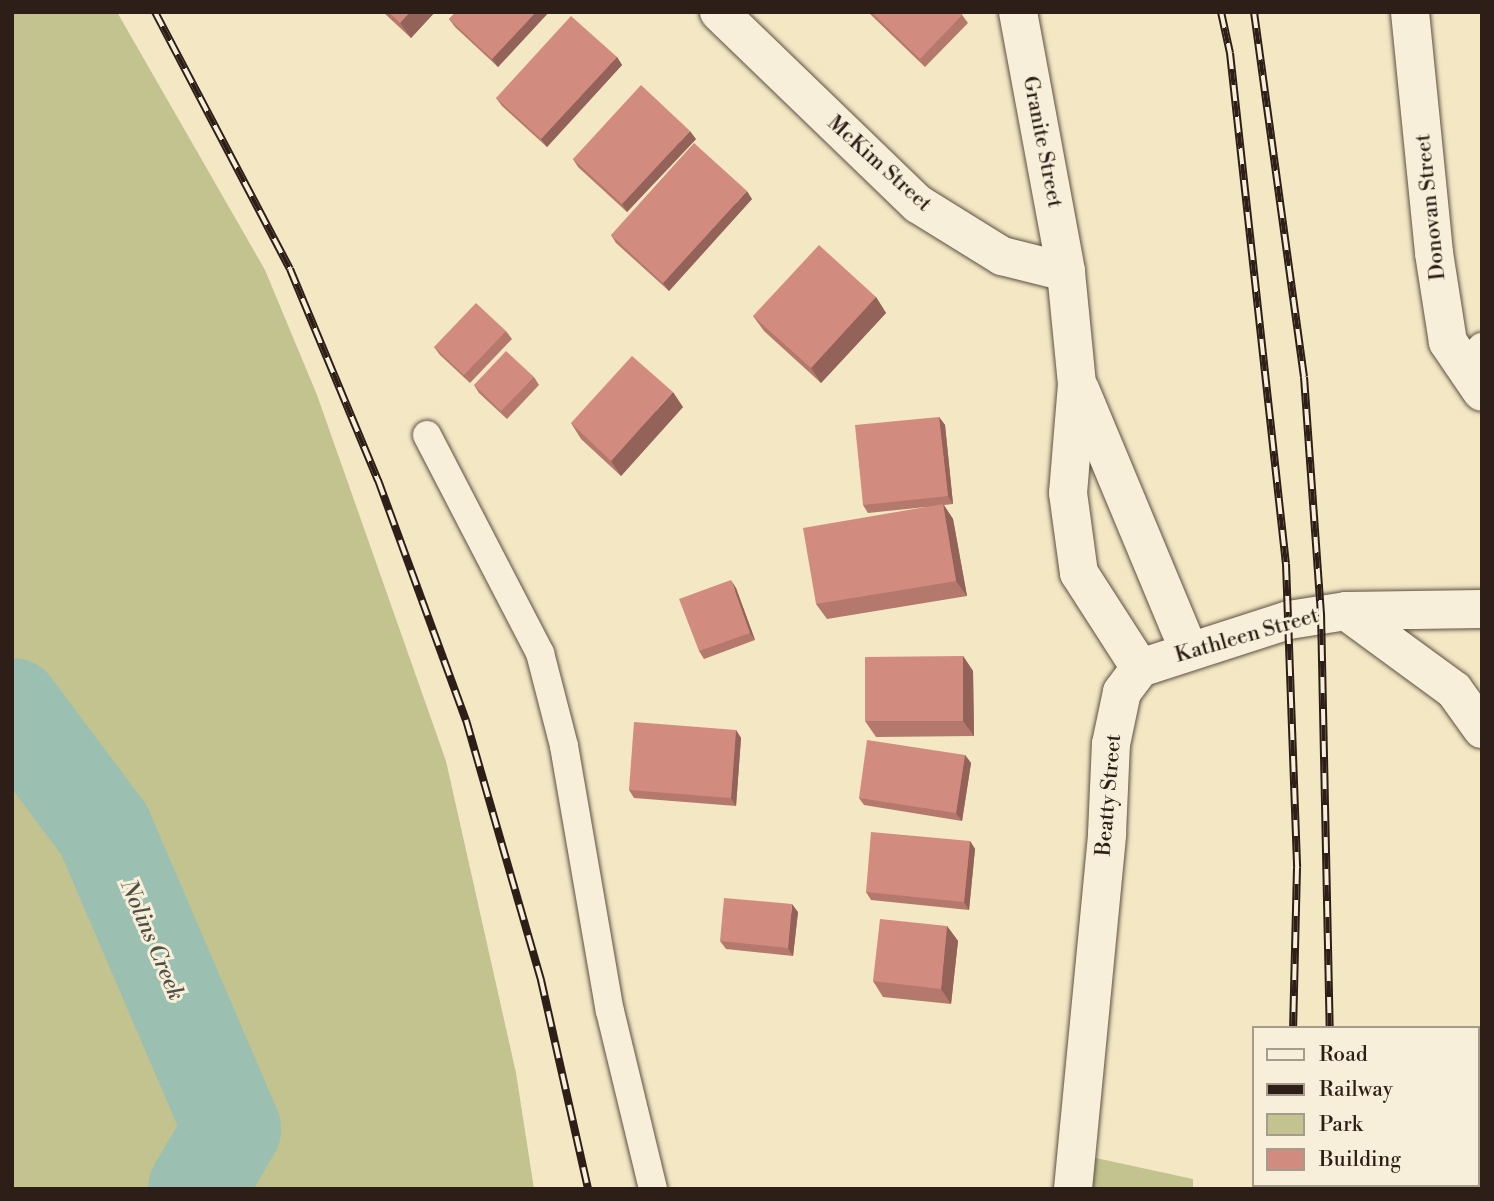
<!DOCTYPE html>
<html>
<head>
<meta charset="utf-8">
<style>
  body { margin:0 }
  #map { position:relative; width:1494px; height:1201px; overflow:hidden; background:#f3e7c4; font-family:"Libre Bodoni",serif }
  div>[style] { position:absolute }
  .green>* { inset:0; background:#c2c38f }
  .river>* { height:98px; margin:-49px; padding:0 49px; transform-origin:49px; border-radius:49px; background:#9bc0b1 }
  .roads { filter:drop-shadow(0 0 2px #5e5142) drop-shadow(0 0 2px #5e5142) }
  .lane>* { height:28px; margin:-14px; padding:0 14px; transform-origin:14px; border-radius:14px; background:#f7efd9 }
  .street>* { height:38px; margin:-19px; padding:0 19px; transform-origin:19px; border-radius:19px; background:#f7efd9 }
  .secondary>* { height:38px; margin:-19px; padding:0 19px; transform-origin:19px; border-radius:19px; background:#f7efd9 }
  .rail>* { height:8px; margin-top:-4px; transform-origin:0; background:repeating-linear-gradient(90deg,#f7efd9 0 16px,#2d1f17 0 32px); box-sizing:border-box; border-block:2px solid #2d1f17 }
  .wall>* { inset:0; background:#b5786d }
  .shaded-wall>* { inset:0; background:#936259 }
  .building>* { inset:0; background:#d28c7f }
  span { translate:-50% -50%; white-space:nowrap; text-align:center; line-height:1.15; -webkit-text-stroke:6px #f7efd9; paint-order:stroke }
  .street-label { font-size:21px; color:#2d1f17 }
  .water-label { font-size:23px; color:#4e4f45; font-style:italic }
  .frame { position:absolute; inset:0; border:14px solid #2d1f17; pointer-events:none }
  .legend { position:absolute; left:1252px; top:1026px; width:228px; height:161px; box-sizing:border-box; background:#f7efd9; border:2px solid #a69c8b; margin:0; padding:9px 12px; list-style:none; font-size:21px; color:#2d1f17 }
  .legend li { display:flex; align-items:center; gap:14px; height:35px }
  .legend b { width:35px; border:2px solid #a69c8b }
</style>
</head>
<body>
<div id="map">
  <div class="green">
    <div style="clip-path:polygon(12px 12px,117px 12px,265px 270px,317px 395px,446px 761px,516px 1073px,534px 1189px,12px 1189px)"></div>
    <div style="clip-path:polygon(1082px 1155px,1193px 1179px,1193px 1189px,1079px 1189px)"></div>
  </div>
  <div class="river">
    <div style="left:12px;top:707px;width:154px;rotate:53.2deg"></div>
    <div style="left:104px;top:830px;width:325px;rotate:66.8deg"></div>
    <div style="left:232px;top:1129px;width:69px;rotate:120.3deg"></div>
  </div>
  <div class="roads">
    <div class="lane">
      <div style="left:1464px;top:366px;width:26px;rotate:-47deg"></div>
      <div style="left:427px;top:435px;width:246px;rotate:62.6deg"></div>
      <div style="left:540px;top:653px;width:96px;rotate:75.5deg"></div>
      <div style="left:564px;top:746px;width:269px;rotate:80.2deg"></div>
      <div style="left:610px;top:1011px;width:183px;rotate:76.4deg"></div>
    </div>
    <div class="street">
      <div style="left:719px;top:12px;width:277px;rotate:44deg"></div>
      <div style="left:918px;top:204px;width:99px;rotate:31.8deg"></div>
      <div style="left:1002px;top:256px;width:66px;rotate:14deg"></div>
      <div style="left:1018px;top:12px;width:264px;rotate:79.5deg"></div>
      <div style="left:1066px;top:272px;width:113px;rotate:84.4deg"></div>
      <div style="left:1077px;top:384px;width:109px;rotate:94.7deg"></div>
      <div style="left:1068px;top:493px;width:81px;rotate:82.2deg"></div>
      <div style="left:1079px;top:573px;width:113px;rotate:57.3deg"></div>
      <div style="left:1410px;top:12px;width:242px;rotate:84.3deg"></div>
      <div style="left:1434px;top:253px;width:90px;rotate:81.1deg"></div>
      <div style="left:1448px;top:342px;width:60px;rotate:55.8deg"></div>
      <div style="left:1080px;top:389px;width:284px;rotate:67.4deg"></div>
    </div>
    <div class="secondary">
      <div style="left:1346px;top:611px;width:134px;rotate:36.2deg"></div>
      <div style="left:1454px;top:690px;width:48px;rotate:54.3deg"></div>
      <div style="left:1073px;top:1189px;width:357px;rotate:-84.5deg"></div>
      <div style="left:1107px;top:834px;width:90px;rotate:-87.5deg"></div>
      <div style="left:1111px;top:744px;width:53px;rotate:-78.1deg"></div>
      <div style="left:1122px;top:692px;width:30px;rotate:-53deg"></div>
      <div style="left:1140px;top:668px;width:157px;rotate:-17.9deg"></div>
      <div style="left:1289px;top:620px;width:58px;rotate:-9deg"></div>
      <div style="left:1346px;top:611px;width:136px;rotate:-0.8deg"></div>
    </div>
  </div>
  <div class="rail">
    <div style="left:155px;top:12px;width:290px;rotate:62.3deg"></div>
    <div style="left:290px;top:269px;width:229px;rotate:67.4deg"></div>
    <div style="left:378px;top:480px;width:256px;rotate:69.9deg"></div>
    <div style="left:466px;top:720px;width:271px;rotate:73.9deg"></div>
    <div style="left:541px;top:980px;width:214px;rotate:77.3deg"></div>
    <div style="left:1221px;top:12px;width:42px;rotate:77.6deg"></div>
    <div style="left:1230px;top:53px;width:514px;rotate:83.75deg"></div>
    <div style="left:1286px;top:564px;width:304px;rotate:87.9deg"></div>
    <div style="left:1297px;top:868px;width:160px;rotate:91.4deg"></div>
    <div style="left:1254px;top:12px;width:368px;rotate:82.2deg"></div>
    <div style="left:1304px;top:377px;width:237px;rotate:85.9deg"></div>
    <div style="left:1321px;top:613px;width:415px;rotate:88.8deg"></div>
    <div style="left:1285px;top:1189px;width:4px;rotate:-90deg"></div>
    <div style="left:1322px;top:1189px;width:4px;rotate:-90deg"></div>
  </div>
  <div class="wall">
    <div style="clip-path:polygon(383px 12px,435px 12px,411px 38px)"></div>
    <div style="clip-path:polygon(456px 12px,549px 12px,498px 67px,455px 27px,449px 19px)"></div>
    <div style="clip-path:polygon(868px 12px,960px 12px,968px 23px,925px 67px)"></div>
    <div style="clip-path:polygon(617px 57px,622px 65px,547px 147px,502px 106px,496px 98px)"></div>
    <div style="clip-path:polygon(696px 139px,627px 212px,578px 167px,573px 159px)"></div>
    <div style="clip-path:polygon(752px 199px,669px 291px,616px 243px,611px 235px)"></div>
    <div style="clip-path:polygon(876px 297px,886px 313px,821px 383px,764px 331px,753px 316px)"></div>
    <div style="clip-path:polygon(506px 331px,512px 339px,470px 383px,440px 355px,434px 347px)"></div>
    <div style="clip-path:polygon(534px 377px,539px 385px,507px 419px,479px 393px,474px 385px)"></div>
    <div style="clip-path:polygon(683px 407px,621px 476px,581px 439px,571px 423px)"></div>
    <div style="clip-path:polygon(939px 417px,945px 425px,953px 504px,944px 505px,953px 519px,967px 596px,827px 619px,816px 604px,926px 507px,868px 513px,863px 505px)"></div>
    <div style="clip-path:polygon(736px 588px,755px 640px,704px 659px,699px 651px)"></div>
    <div style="clip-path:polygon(963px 656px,973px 671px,974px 736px,876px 737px,865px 721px)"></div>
    <div style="clip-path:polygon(736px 730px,741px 738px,736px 806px,634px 798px,629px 790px)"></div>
    <div style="clip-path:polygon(965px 755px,971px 763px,962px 821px,864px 805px,859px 798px)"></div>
    <div style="clip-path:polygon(970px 841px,975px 849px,969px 910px,871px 900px,866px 892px)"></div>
    <div style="clip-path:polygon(798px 912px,793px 956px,726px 949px,720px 941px)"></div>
    <div style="clip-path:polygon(947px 926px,958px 941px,951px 1004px,883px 997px,873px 981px)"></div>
  </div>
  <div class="shaded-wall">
    <div style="clip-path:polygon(410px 12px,435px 12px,411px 38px,400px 23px)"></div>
    <div style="clip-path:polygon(536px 12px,549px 12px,498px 67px,492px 59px)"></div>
    <div style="clip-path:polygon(617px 57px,622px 65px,547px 147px,541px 139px)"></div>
    <div style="clip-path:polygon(690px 131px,696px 139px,627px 212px,622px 204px)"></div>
    <div style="clip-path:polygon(747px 191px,752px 199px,669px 291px,663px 283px)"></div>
    <div style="clip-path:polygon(876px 297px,886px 313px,821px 383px,811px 368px)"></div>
    <div style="clip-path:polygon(673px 392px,683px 407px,621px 476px,611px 461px)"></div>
    <div style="clip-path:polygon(939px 417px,945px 425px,953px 504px,948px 496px)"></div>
    <div style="clip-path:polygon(943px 504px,953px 519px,967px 596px,956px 581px)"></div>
    <div style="clip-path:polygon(731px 580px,736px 588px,755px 640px,750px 633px)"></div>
    <div style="clip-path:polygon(963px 656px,973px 671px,974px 736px,963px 721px)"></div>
    <div style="clip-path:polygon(736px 730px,741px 738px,736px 806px,731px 798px)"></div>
    <div style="clip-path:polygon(965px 755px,971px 763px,962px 821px,956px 813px)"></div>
    <div style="clip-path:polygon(970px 841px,975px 849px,969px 910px,964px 902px)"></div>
    <div style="clip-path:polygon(792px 904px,798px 912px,793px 956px,788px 948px)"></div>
    <div style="clip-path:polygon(947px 926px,958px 941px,951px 1004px,941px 989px)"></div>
  </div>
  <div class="building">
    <div style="clip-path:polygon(389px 12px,410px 12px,400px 23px)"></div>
    <div style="clip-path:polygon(456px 12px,536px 12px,492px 59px,449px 19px)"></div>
    <div style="clip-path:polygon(871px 12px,960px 12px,962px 15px,920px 59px)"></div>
    <div style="clip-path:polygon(571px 16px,617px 57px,541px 139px,496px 98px)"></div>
    <div style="clip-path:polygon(641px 85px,690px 131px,622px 204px,573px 159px)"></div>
    <div style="clip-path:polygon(694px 143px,747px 191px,663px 283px,611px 235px)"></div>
    <div style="clip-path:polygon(819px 245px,876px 297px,811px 368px,753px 316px)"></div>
    <div style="clip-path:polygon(476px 303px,506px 331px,464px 375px,434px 347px)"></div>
    <div style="clip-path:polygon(506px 351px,534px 377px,501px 411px,474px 385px)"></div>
    <div style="clip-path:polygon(632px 356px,673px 392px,611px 461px,571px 423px)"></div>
    <div style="clip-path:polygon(939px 417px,948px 496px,863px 505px,855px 425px)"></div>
    <div style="clip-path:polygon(943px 504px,956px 581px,816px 604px,803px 528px)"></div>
    <div style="clip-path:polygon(731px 580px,750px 633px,699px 651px,679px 599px)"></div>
    <div style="clip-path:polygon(963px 656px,963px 721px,865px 721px,865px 657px)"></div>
    <div style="clip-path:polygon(634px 722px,736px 730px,731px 798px,629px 790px)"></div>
    <div style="clip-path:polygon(867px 740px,965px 755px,956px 813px,859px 798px)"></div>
    <div style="clip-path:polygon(871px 832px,970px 841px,964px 902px,866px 892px)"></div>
    <div style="clip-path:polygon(724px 898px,792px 904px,788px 948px,720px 941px)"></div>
    <div style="clip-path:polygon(880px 919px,947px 926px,941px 989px,873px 981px)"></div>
  </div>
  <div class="street-label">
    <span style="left:1042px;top:142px;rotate:79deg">Granite Street</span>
    <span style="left:879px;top:164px;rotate:42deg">McKim Street</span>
    <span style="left:1431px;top:207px;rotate:-96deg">Donovan Street</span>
    <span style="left:1247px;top:636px;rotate:-16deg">Kathleen Street</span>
    <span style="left:1109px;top:795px;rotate:-85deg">Beatty Street</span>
  </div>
  <div class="water-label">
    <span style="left:152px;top:940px;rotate:67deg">Nolins Creek</span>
  </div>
  <div class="frame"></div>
  <ul class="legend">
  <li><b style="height:9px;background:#f7efd9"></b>Road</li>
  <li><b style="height:9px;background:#2d1f17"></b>Railway</li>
  <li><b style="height:19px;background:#c2c38f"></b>Park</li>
  <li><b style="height:19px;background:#d28c7f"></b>Building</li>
  </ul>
</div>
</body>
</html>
